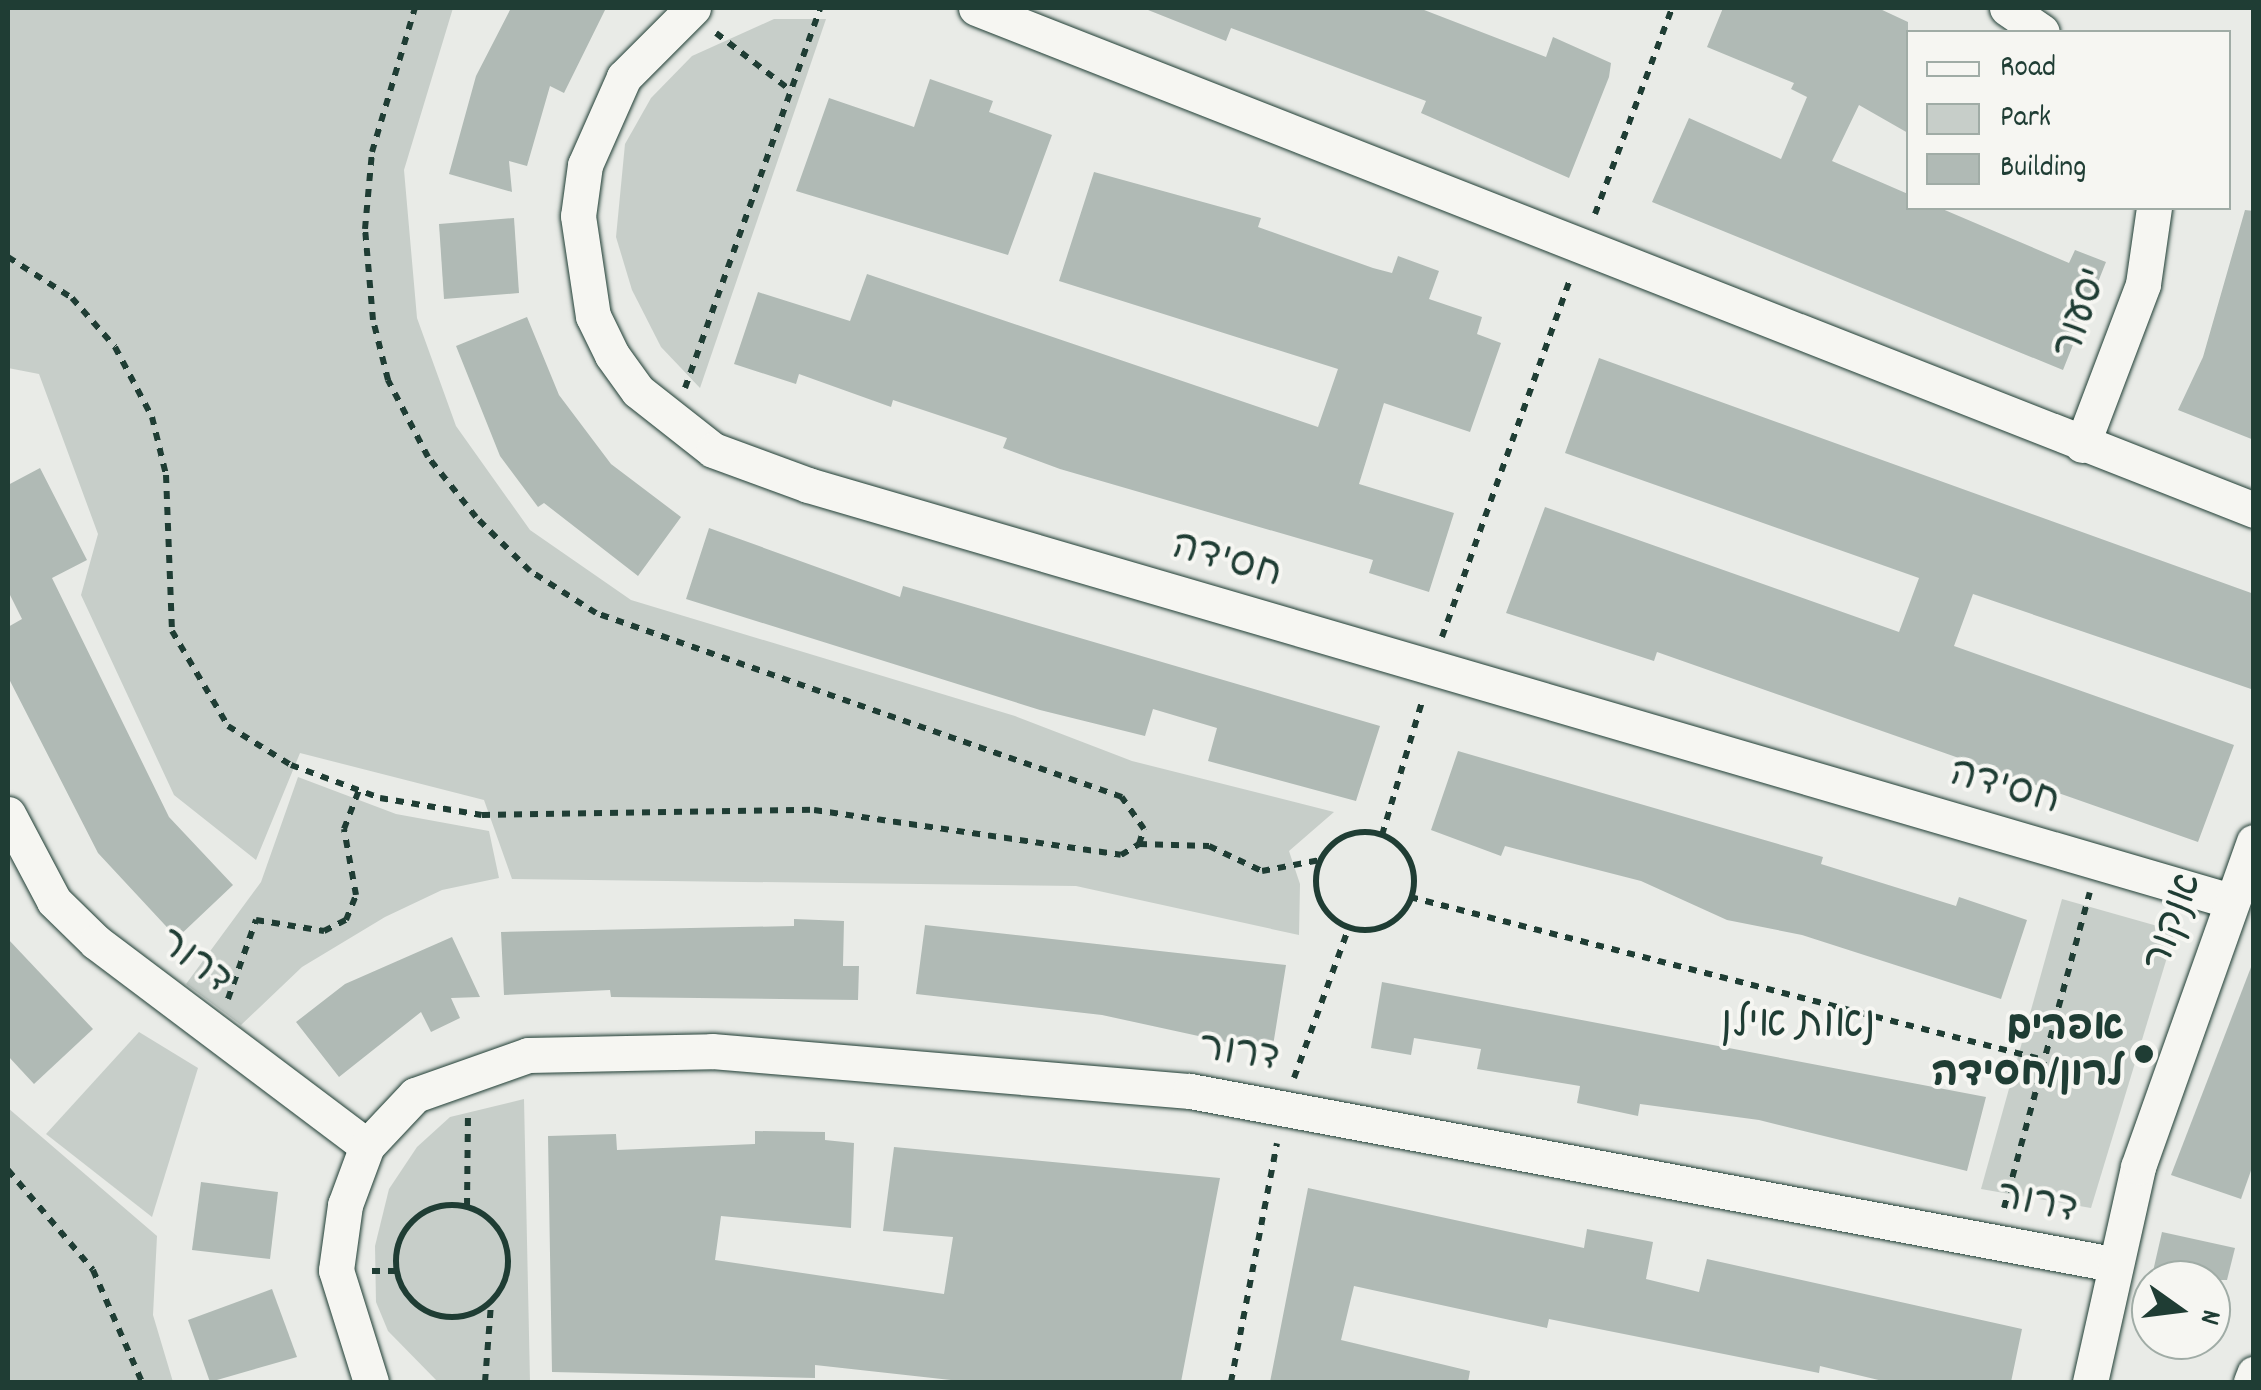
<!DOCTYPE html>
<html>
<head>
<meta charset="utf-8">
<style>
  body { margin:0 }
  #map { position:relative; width:2261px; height:1390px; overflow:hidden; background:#e9ebe7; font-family:Dekko,"Playpen Sans Hebrew",sans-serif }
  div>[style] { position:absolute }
  .green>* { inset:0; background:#c7cec9 }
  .building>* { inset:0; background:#b0bab5 }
  .path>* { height:6px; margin-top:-3px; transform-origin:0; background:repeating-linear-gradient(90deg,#1f3d34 0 8px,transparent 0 16px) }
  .path>.ring { margin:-3px; padding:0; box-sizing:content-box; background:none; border:6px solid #1f3d34; border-radius:50% }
  .roads { filter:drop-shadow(0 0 2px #1f3d34) drop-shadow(0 0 2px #1f3d34) }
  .minor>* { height:35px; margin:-17.5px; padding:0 17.5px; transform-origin:17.5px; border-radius:17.5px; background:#f6f6f2 }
  .dots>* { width:28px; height:28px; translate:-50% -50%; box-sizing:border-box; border:5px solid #f6f6f2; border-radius:50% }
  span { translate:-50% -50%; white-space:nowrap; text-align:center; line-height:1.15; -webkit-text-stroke:8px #f6f6f2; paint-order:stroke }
  .street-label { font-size:40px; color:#1f3d34 }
  .poi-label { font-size:40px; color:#1f3d34; font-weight:700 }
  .right { translate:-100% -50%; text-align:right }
  .neighbourhood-label { font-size:42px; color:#1f3d34 }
  .frame { position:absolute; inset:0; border:10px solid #1f3d34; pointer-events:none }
  .legend { position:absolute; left:1906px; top:30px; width:325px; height:180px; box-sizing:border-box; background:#f6f6f2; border:2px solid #a0aca6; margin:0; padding:12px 18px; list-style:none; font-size:30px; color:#1f3d34 }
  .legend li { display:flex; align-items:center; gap:20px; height:50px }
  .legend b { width:50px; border:2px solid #a0aca6 }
  .north { position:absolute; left:2131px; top:1260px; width:100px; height:100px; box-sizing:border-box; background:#f6f6f2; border:2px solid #a0aca6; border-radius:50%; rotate:104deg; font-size:28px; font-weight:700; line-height:40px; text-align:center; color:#1f3d34 }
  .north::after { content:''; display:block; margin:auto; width:35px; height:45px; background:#1f3d34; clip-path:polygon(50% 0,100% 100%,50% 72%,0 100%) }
</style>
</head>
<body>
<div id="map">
  <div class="green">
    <div style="clip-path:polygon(8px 8px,453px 8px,404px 170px,417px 318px,456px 426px,530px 530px,631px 600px,1015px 716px,1132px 761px,1334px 812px,1289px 851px,1300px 884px,1299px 935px,1076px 886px,512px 879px,484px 800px,300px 753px,256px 860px,174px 795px,81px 595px,98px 534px,39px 374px,8px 368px)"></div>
    <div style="clip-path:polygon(774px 19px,826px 19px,700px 388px,661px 347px,632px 290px,616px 237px,625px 144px,651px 98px,692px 56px)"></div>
    <div style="clip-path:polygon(298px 777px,396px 814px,489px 831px,499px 878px,442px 890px,385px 917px,302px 967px,241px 1025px,186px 984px,261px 882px)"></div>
    <div style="clip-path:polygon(2062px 899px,2175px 931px,2091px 1208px,1981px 1189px)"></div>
    <div style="clip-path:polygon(139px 1032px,198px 1068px,152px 1217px,46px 1134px)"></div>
    <div style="clip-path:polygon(524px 1099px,530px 1382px,438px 1382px,388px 1331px,376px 1302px,375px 1246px,389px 1189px,417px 1147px,450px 1117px)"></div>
    <div style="clip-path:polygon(8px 1108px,157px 1236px,153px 1315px,173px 1382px,8px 1382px)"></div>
  </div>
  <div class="building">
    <div style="clip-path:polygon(511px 8px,606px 8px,564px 93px,550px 86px,527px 166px,509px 161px,512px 192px,449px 174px,476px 76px)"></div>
    <div style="clip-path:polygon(1143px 8px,1419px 8px,1546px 57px,1553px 37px,1611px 63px,1609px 77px,1569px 178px,1421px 113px,1426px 101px,1231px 28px,1226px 41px)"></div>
    <div style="clip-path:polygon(1723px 8px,1878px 8px,1908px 22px,1908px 133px,1859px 105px,1832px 161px,1908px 194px,1908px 208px,1940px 208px,2069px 263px,2075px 250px,2106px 262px,2063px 370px,1652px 202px,1689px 118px,1781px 159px,1807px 97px,1791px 89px,1794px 83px,1707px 47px)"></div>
    <div style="clip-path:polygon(930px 79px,993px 101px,989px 112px,1052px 135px,1008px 255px,796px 191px,829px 98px,914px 127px)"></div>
    <div style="clip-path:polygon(1094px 172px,1261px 218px,1258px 227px,1373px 268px,1392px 273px,1398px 256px,1439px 271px,1429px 299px,1482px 317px,1477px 334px,1501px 343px,1470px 432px,1384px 403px,1359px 484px,1454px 513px,1429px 592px,1369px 573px,1373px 560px,1060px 469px,1003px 448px,1007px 438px,893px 400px,891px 407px,799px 374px,796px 384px,734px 364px,758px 292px,850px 321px,867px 274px,1318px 427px,1338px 369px,1059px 281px)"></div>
    <div style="clip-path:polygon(2245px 210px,2254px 211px,2254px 440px,2178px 410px,2203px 357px)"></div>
    <div style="clip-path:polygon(514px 218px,519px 293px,444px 299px,439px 224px)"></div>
    <div style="clip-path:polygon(527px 317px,559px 395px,611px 464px,681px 517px,638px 576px,544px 503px,538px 507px,500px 456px,456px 346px)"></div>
    <div style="clip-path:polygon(1599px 358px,2254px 594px,2254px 690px,1973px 594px,1954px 646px,2234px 745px,2198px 842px,1657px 652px,1654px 661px,1506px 613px,1545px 507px,1899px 632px,1919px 578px,1565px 453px)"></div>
    <div style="clip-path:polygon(40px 468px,87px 560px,52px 578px,169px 817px,233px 885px,177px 938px,98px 853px,8px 677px,8px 627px,22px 619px,8px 591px,8px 485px)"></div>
    <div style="clip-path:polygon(709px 528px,900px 597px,903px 586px,1380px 726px,1356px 801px,1208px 761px,1217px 728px,1153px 709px,1145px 736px,1040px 710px,686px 599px)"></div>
    <div style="clip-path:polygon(1458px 751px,1823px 857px,1821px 864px,1956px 906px,1959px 897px,2027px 920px,2001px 999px,1802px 935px,1727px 920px,1641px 881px,1505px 846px,1501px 856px,1431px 830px)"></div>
    <div style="clip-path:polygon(794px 919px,844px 921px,843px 966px,859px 966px,858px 1000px,611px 997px,610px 990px,504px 995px,501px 932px,794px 926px)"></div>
    <div style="clip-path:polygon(925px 925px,1286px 965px,1272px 1052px,1102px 1015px,916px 994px)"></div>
    <div style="clip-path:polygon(452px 937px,480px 997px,451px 998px,460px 1018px,431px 1032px,421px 1012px,339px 1077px,296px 1022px,345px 984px)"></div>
    <div style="clip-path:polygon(8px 939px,93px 1029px,34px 1084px,8px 1056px)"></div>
    <div style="clip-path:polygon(2253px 962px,2254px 1162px,2241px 1199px,2171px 1175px)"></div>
    <div style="clip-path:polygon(1382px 982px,1986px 1097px,1967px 1171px,1759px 1120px,1640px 1104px,1638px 1116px,1577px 1103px,1580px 1086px,1477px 1069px,1481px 1049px,1414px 1038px,1411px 1055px,1371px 1048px)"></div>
    <div style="clip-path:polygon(755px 1131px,825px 1132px,825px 1140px,854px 1143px,851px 1228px,721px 1216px,715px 1260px,944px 1294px,953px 1237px,883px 1231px,894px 1147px,1220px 1178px,1181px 1382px,969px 1382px,815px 1365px,815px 1378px,552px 1372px,548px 1136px,616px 1134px,617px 1150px,755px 1144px)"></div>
    <div style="clip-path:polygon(201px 1182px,278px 1192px,270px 1259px,192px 1250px)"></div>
    <div style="clip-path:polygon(1308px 1188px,1584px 1248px,1587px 1229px,1653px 1242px,1646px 1279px,1699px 1292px,1707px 1259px,2022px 1329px,2011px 1382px,1887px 1382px,1820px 1366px,1819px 1373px,1549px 1319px,1547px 1328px,1354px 1286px,1341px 1340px,1470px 1371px,1468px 1382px,1270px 1382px)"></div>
    <div style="clip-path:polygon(2162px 1232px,2235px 1248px,2227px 1280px,2151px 1280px)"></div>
    <div style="clip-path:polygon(272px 1289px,297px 1357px,210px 1382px,188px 1320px)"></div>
  </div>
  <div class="path">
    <div style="left:716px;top:33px;width:93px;rotate:37.6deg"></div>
    <div style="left:1595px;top:214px;width:220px;rotate:-69.5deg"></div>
    <div style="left:8px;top:257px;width:76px;rotate:32.6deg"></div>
    <div style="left:72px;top:298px;width:65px;rotate:48.7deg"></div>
    <div style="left:115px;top:347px;width:79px;rotate:62.1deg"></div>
    <div style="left:152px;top:417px;width:60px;rotate:76.4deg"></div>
    <div style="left:166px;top:475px;width:156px;rotate:87.8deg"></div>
    <div style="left:172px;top:631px;width:110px;rotate:59.5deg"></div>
    <div style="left:228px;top:726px;width:74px;rotate:31.8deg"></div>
    <div style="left:291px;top:765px;width:95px;rotate:20.3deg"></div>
    <div style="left:380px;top:798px;width:103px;rotate:9.5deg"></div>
    <div style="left:482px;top:815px;width:332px;rotate:-0.9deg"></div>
    <div style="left:814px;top:810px;width:310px;rotate:8.3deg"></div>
    <div style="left:1121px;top:855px;width:21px;rotate:-31deg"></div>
    <div style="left:1139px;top:844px;width:16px;rotate:-72deg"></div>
    <div style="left:1144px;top:829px;width:39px;rotate:-125deg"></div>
    <div style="left:1122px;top:797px;width:557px;rotate:-160.72deg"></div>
    <div style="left:596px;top:613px;width:78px;rotate:-147.5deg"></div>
    <div style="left:530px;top:571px;width:76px;rotate:-135deg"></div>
    <div style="left:476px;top:517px;width:77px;rotate:-128.7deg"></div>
    <div style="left:428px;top:457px;width:87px;rotate:-117.5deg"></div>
    <div style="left:388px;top:380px;width:62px;rotate:-104deg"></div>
    <div style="left:373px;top:320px;width:91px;rotate:-95deg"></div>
    <div style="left:365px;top:229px;width:77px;rotate:-84.8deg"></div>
    <div style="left:372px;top:152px;width:150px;rotate:-73.4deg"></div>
    <div style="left:685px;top:388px;width:403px;rotate:-70.4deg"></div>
    <div style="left:1442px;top:637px;width:382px;rotate:-70.3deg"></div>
    <div class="ring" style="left:1316px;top:832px;width:92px;height:92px"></div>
    <div style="left:1382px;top:835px;width:139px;rotate:-73.3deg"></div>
    <div style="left:1139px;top:844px;width:70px;rotate:1.6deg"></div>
    <div style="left:1209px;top:846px;width:59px;rotate:25.3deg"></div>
    <div style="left:1262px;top:871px;width:59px;rotate:-10.7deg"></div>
    <div style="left:1410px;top:897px;width:655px;rotate:14.42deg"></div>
    <div style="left:228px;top:999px;width:84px;rotate:-70.5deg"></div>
    <div style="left:256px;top:920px;width:69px;rotate:9.2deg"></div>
    <div style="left:324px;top:931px;width:25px;rotate:-27deg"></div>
    <div style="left:346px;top:920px;width:27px;rotate:-68deg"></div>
    <div style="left:356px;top:895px;width:67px;rotate:-100.3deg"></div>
    <div style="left:344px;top:829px;width:42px;rotate:-69deg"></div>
    <div style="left:1294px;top:1078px;width:161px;rotate:-70deg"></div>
    <div style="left:8px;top:1170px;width:131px;rotate:49.6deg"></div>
    <div style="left:93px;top:1270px;width:122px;rotate:66.4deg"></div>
    <div class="ring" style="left:396px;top:1205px;width:106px;height:106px"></div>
    <div style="left:467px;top:1206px;width:94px;rotate:-89.4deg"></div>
    <div style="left:2004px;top:1208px;width:327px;rotate:-74.8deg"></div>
    <div style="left:372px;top:1271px;width:24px"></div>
    <div style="left:485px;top:1382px;width:78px;rotate:-85.6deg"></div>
    <div style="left:1231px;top:1382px;width:243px;rotate:-79.1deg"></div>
  </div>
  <div class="roads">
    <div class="minor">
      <div style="left:693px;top:8px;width:98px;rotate:135deg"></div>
      <div style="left:624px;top:77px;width:96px;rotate:113.9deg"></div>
      <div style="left:585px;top:165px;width:51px;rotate:97.8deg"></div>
      <div style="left:578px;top:216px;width:101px;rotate:81.5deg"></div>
      <div style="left:593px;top:316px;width:43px;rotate:64deg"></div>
      <div style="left:612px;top:355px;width:44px;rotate:54.2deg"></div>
      <div style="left:638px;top:391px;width:95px;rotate:38.2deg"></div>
      <div style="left:713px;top:450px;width:101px;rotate:20.2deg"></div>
      <div style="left:808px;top:485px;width:1478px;rotate:16.3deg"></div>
      <div style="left:976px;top:8px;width:1373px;rotate:21.44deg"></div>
      <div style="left:2007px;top:8px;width:42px;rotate:34.4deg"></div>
      <div style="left:2082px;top:445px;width:172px;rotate:-69.2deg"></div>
      <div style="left:2143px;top:284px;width:77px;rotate:-81.8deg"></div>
      <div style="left:8px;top:814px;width:98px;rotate:62.1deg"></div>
      <div style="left:54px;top:901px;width:59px;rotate:44.3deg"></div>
      <div style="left:96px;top:942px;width:339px;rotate:37deg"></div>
      <div style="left:371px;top:1382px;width:117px;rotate:-107.4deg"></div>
      <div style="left:336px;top:1270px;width:66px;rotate:-82.1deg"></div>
      <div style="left:345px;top:1205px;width:63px;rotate:-69.6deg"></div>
      <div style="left:367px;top:1146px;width:70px;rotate:-46.7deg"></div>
      <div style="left:415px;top:1095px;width:120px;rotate:-19.5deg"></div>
      <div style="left:528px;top:1055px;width:184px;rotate:-1.2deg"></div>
      <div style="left:712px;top:1051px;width:480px;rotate:4.8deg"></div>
      <div style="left:1190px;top:1091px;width:939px;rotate:10.62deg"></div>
      <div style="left:2090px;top:1382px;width:220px;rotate:-77.4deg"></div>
      <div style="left:2138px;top:1167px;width:345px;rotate:-70.4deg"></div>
      <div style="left:2251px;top:1382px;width:9px;rotate:-69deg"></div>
    </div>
  </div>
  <div class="dots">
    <div style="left:2144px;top:1054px;background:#1f3d34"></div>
  </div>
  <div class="street-label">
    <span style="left:2084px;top:314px;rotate:-71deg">יסעור</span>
    <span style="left:1226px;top:563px;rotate:16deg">חסידה</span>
    <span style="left:2004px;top:790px;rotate:16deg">חסידה</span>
    <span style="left:2176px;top:923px;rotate:-70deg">אנקור</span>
    <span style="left:193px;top:964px;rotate:37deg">דרור</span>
    <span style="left:1239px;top:1056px;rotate:8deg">דרור</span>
    <span style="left:2037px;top:1206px;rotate:11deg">דרור</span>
  </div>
  <div class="poi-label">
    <span class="right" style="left:2124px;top:1054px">אפרים<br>לרון/חסידה</span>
  </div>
  <div class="neighbourhood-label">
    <span style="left:1798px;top:1027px">נאות אילן</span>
  </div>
  <div class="frame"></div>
  <ul class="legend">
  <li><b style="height:12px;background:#f6f6f2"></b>Road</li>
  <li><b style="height:28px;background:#c7cec9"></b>Park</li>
  <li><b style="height:28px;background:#b0bab5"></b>Building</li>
  </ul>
  <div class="north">N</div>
</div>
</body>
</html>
